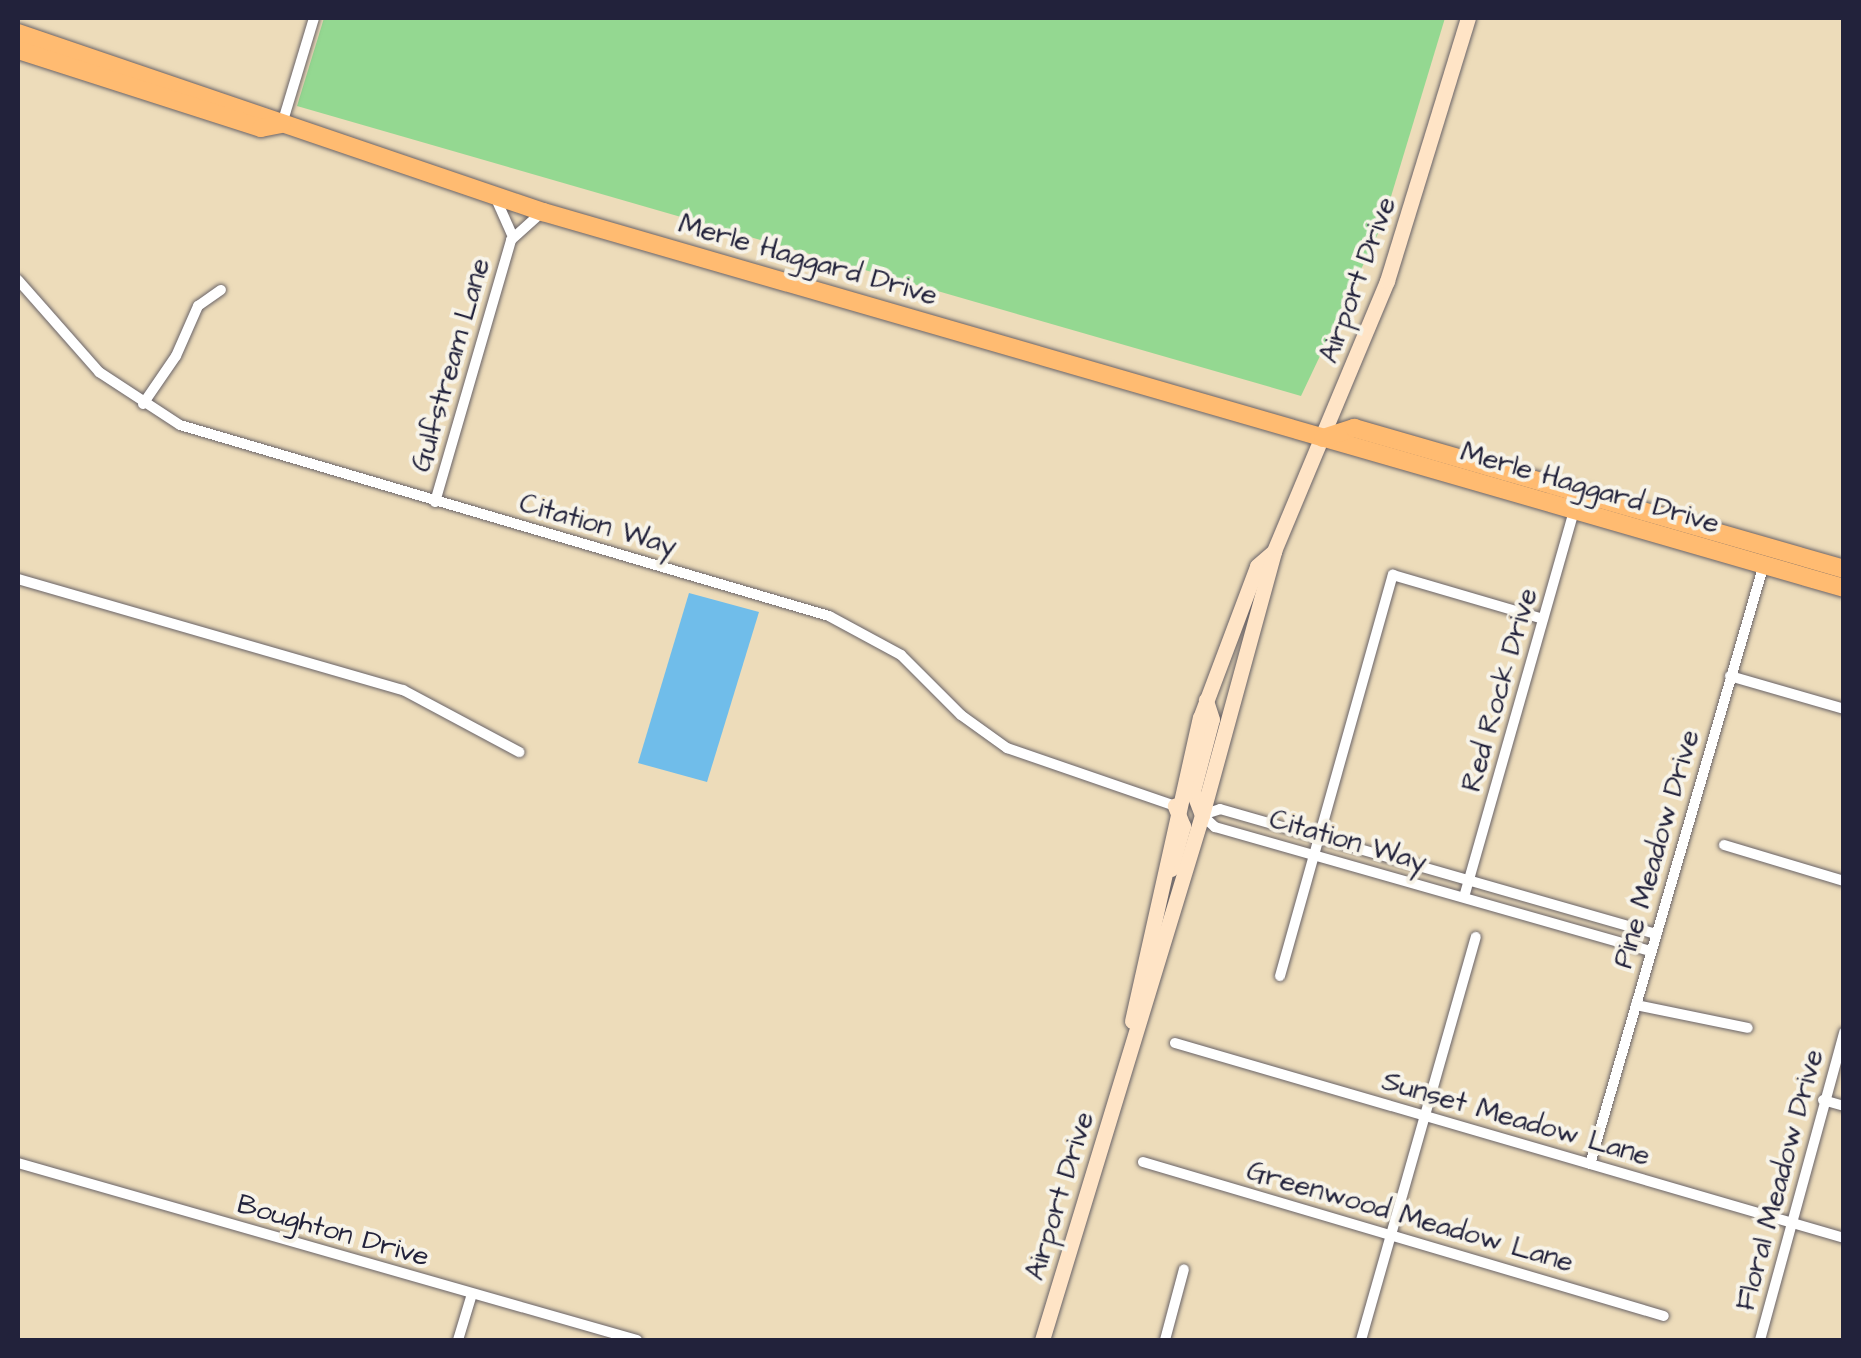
<!DOCTYPE html>
<html>
<head>
<meta charset="utf-8">
<style>
  body { margin:0 }
  #map { position:relative; width:1861px; height:1358px; overflow:hidden; background:#eddcba; font-family:"Architects Daughter",sans-serif }
  div>[style] { position:absolute }
  .green>* { inset:0; background:#94d891 }
  .water>* { inset:0; background:#70bdea }
  .roads { filter:drop-shadow(0 0 2px #696367) drop-shadow(0 0 2px #696367) }
  .minor>* { height:10px; margin:-5px; padding:0 5px; transform-origin:5px; border-radius:5px; background:#fff }
  .secondary>* { height:15px; margin:-7.5px; padding:0 7.5px; transform-origin:7.5px; border-radius:7.5px; background:#ffe4c6 }
  .primary>* { height:18px; margin:-9px; padding:0 9px; transform-origin:9px; border-radius:9px; background:#ffbb71 }
  span { translate:-50% -50%; white-space:nowrap; text-align:center; line-height:1.15; -webkit-text-stroke:8px #f7f3e8; paint-order:stroke }
  .street-label { font-size:28px; color:#22223b }
  .frame { position:absolute; inset:0; border:20px solid #22223b; pointer-events:none }
</style>
</head>
<body>
<div id="map">
  <div class="green">
    <div style="clip-path:polygon(324px 18px,1445px 18px,1383px 223px,1301px 396px,297px 106px)"></div>
  </div>
  <div class="water">
    <div style="clip-path:polygon(689px 593px,759px 612px,707px 782px,638px 763px)"></div>
  </div>
  <div class="roads">
    <div class="minor">
      <div style="left:282px;top:124px;width:111px;rotate:-73.2deg"></div>
      <div style="left:497px;top:201px;width:36px;rotate:66deg"></div>
      <div style="left:18px;top:280px;width:123px;rotate:48.6deg"></div>
      <div style="left:99px;top:372px;width:97px;rotate:33.2deg"></div>
      <div style="left:180px;top:425px;width:677px;rotate:16.4deg"></div>
      <div style="left:829px;top:616px;width:82px;rotate:28.4deg"></div>
      <div style="left:901px;top:655px;width:85px;rotate:45deg"></div>
      <div style="left:961px;top:715px;width:57px;rotate:35.7deg"></div>
      <div style="left:1007px;top:748px;width:178px;rotate:19deg"></div>
      <div style="left:143px;top:404px;width:58px;rotate:-55.5deg"></div>
      <div style="left:176px;top:356px;width:55px;rotate:-66.3deg"></div>
      <div style="left:198px;top:306px;width:28px;rotate:-35deg"></div>
      <div style="left:435px;top:502px;width:273px;rotate:-73.8deg"></div>
      <div style="left:511px;top:240px;width:40px;rotate:-42deg"></div>
      <div style="left:18px;top:579px;width:401px;rotate:16.1deg"></div>
      <div style="left:403px;top:690px;width:132px;rotate:28.1deg"></div>
      <div style="left:1730px;top:676px;width:119px;rotate:16.1deg"></div>
      <div style="left:1202px;top:815px;width:19px;rotate:-18deg"></div>
      <div style="left:1220px;top:809px;width:454px;rotate:16deg"></div>
      <div style="left:1202px;top:815px;width:18px;rotate:43deg"></div>
      <div style="left:1215px;top:827px;width:453px;rotate:15.9deg"></div>
      <div style="left:1724px;top:845px;width:125px;rotate:16.7deg"></div>
      <div style="left:1464px;top:897px;width:401px;rotate:-74.1deg"></div>
      <div style="left:1280px;top:976px;width:417px;rotate:-74.3deg"></div>
      <div style="left:1393px;top:575px;width:156px;rotate:16.3deg"></div>
      <div style="left:1636px;top:1005px;width:114px;rotate:11.6deg"></div>
      <div style="left:1175px;top:1043px;width:697px;rotate:16.25deg"></div>
      <div style="left:1823px;top:1100px;width:22px;rotate:16deg"></div>
      <div style="left:1143px;top:1162px;width:543px;rotate:16.47deg"></div>
      <div style="left:18px;top:1163px;width:644px;rotate:15.96deg"></div>
      <div style="left:1590px;top:1164px;width:625px;rotate:-73.83deg"></div>
      <div style="left:458px;top:1340px;width:48px;rotate:-73.1deg"></div>
      <div style="left:1165px;top:1340px;width:73px;rotate:-75deg"></div>
      <div style="left:1361px;top:1340px;width:419px;rotate:-74.1deg"></div>
      <div style="left:1760px;top:1340px;width:319px;rotate:-74.7deg"></div>
    </div>
    <div class="secondary">
      <div style="left:1202px;top:815px;width:26px;rotate:-111deg"></div>
      <div style="left:1193px;top:791px;width:74px;rotate:-75.2deg"></div>
      <div style="left:1212px;top:719px;width:20px;rotate:-108deg"></div>
      <div style="left:1171px;top:869px;width:45px;rotate:-74.4deg"></div>
      <div style="left:1183px;top:826px;width:22px;rotate:-112deg"></div>
      <div style="left:1132px;top:1021px;width:311px;rotate:-77.4deg"></div>
      <div style="left:1200px;top:718px;width:162px;rotate:-69.4deg"></div>
      <div style="left:1257px;top:566px;width:23px;rotate:-41deg"></div>
      <div style="left:1042px;top:1340px;width:549px;rotate:-73.05deg"></div>
      <div style="left:1202px;top:815px;width:274px;rotate:-74.7deg"></div>
      <div style="left:1274px;top:551px;width:293px;rotate:-67.3deg"></div>
      <div style="left:1387px;top:281px;width:275px;rotate:-72.9deg"></div>
    </div>
    <div class="primary">
      <div style="left:18px;top:33px;width:555px;rotate:18.83deg"></div>
      <div style="left:543px;top:212px;width:1354px;rotate:16.12deg"></div>
      <div style="left:18px;top:50px;width:255px;rotate:17.8deg"></div>
      <div style="left:261px;top:128px;width:21px;rotate:-11deg"></div>
      <div style="left:1323px;top:438px;width:33px;rotate:-18deg"></div>
      <div style="left:1354px;top:428px;width:510px;rotate:16.05deg"></div>
    </div>
  </div>
  <div class="street-label">
    <span style="left:808px;top:260px;rotate:16deg">Merle Haggard Drive</span>
    <span style="left:1358px;top:280px;rotate:-70deg">Airport Drive</span>
    <span style="left:451px;top:365px;rotate:-74deg">Gulfstream Lane</span>
    <span style="left:1590px;top:488px;rotate:16deg">Merle Haggard Drive</span>
    <span style="left:598px;top:525px;rotate:16deg">Citation Way</span>
    <span style="left:1500px;top:690px;rotate:-74deg">Red Rock Drive</span>
    <span style="left:1348px;top:841px;rotate:16deg">Citation Way</span>
    <span style="left:1657px;top:849px;rotate:-74deg">Pine Meadow Drive</span>
    <span style="left:1516px;top:1119px;rotate:16deg">Sunset Meadow Lane</span>
    <span style="left:1780px;top:1180px;rotate:-75deg">Floral Meadow Drive</span>
    <span style="left:1060px;top:1196px;rotate:-73deg">Airport Drive</span>
    <span style="left:1410px;top:1217px;rotate:16deg">Greenwood Meadow Lane</span>
    <span style="left:333px;top:1231px;rotate:16deg">Boughton Drive</span>
  </div>
  <div class="frame"></div>
</div>
</body>
</html>
